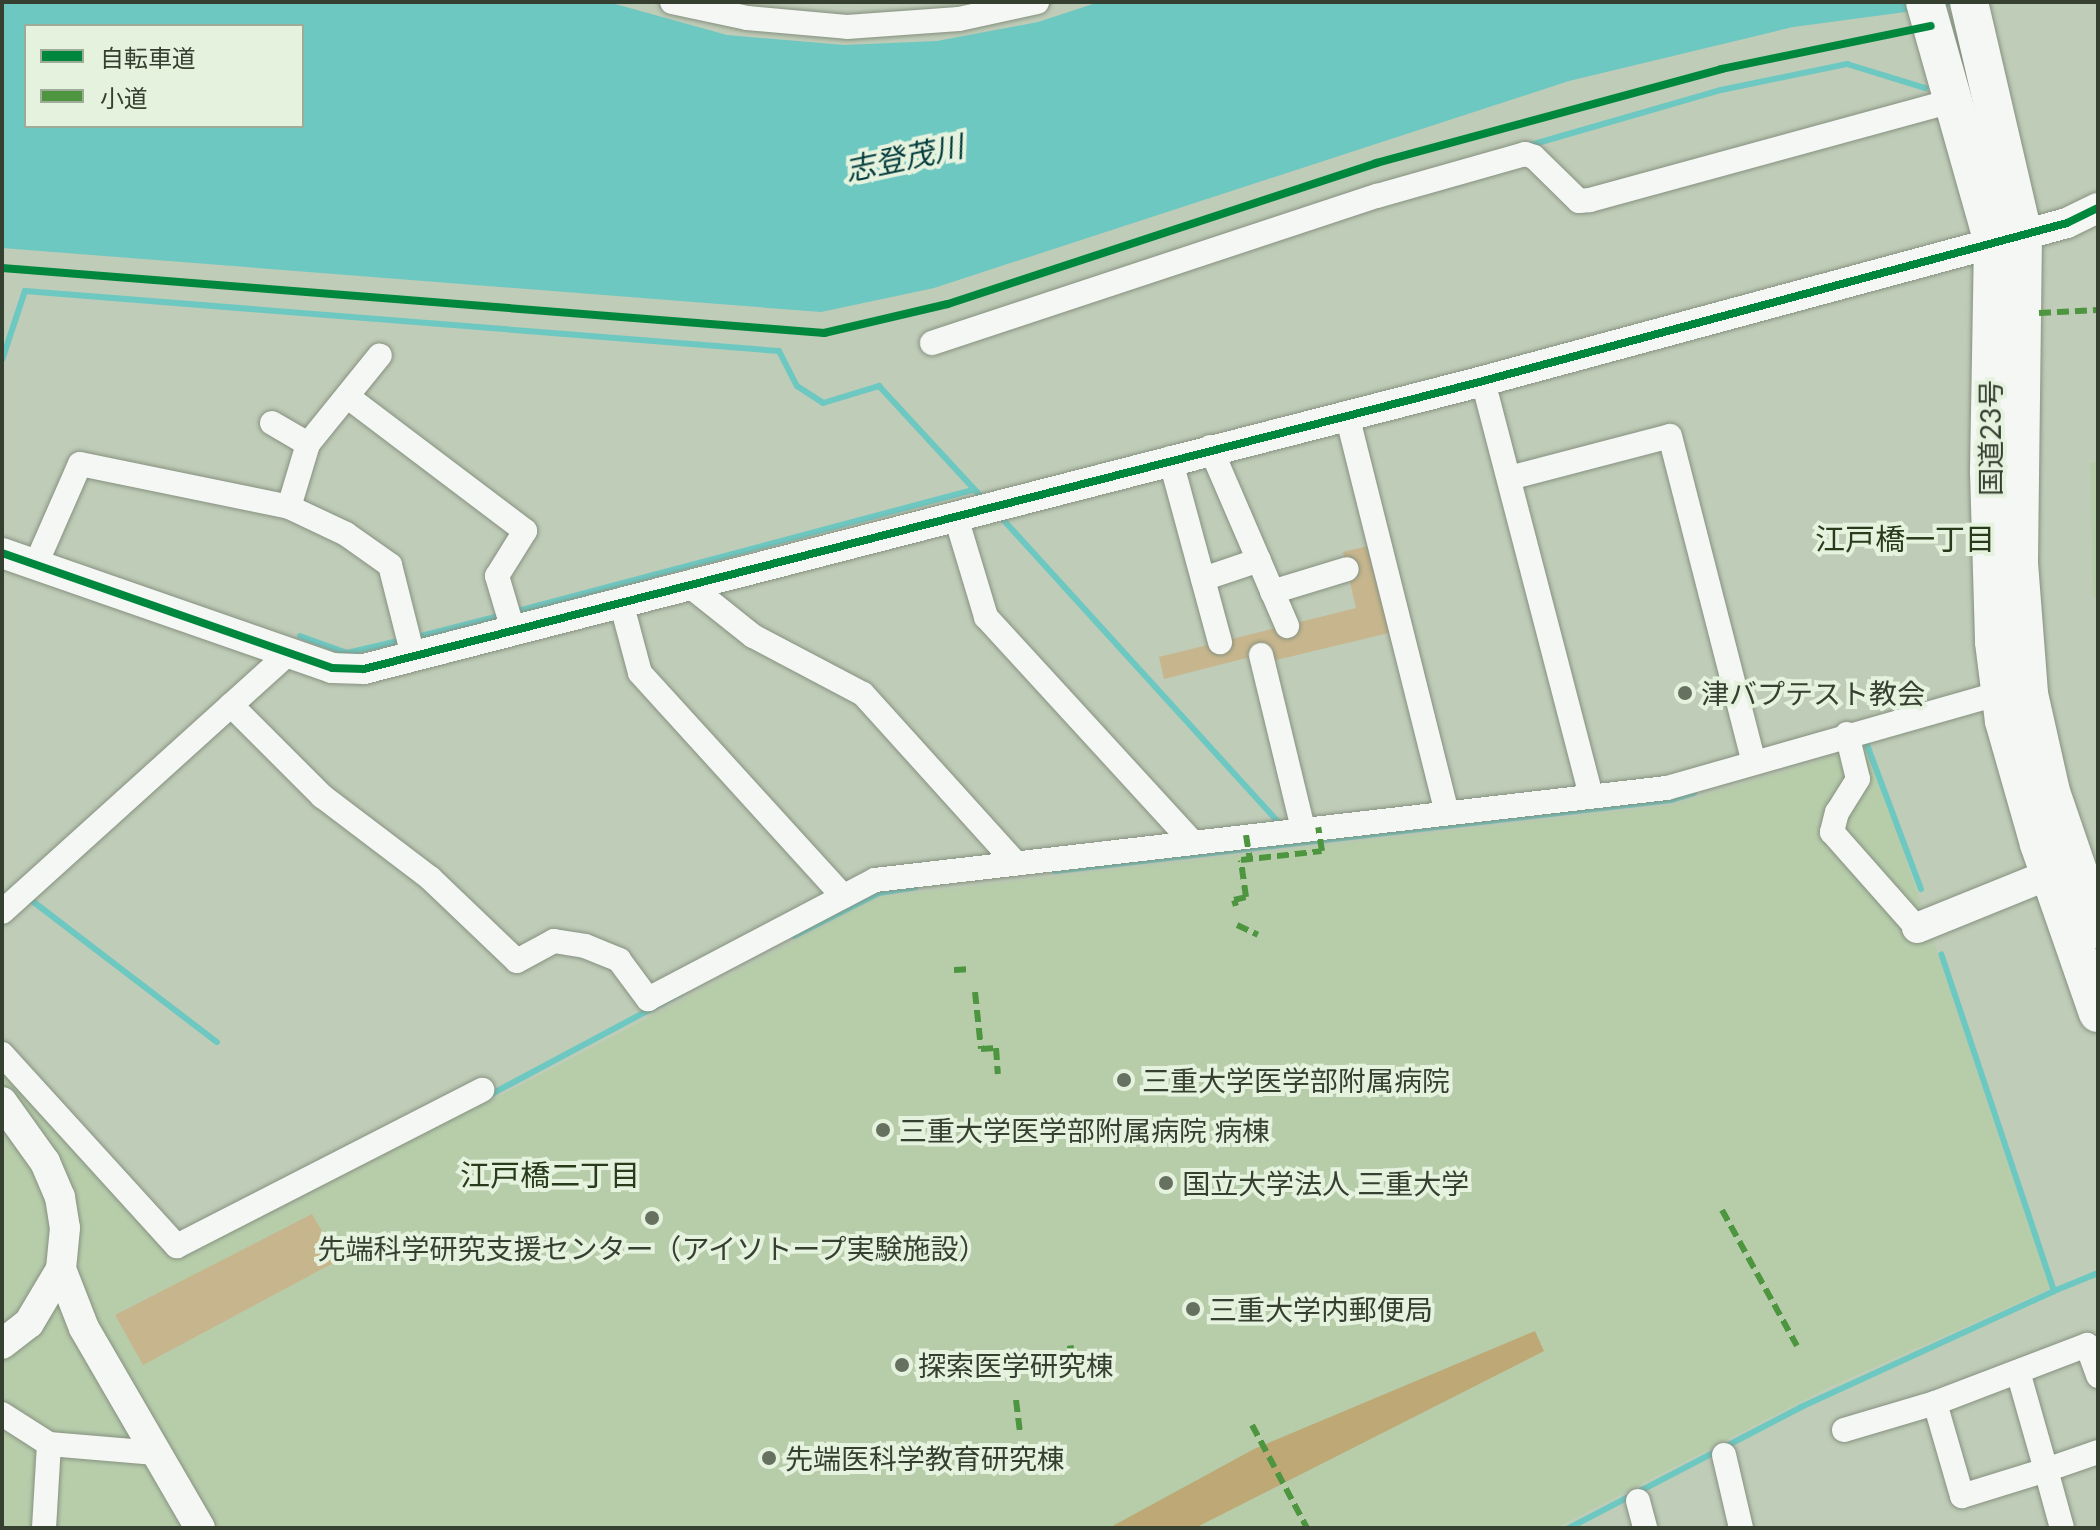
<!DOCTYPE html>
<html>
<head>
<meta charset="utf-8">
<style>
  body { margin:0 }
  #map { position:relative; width:2100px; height:1530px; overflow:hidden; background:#bfccb7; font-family:Lato,"Noto Sans JP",sans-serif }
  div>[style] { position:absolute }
  .built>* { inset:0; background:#b7cdaa }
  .green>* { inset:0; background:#c7b68d }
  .forest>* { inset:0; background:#bda876 }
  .water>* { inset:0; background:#6dc8c1 }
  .stream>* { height:6px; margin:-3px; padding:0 3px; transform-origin:3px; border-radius:3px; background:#6dc8c1 }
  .roads { filter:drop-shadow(0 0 2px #869180) drop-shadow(0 0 2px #869180) }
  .minor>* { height:24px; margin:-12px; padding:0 12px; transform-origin:12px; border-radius:12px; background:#f5f7f4 }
  .tertiary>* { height:30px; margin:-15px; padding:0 15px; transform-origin:15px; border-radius:15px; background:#f5f7f4 }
  .trunk>* { height:38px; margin:-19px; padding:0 19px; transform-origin:19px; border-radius:19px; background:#f5f7f4 }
  .quiet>* { height:6px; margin-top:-3px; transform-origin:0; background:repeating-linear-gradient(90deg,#4e9540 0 12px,transparent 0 18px) }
  .cycleway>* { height:8px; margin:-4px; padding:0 4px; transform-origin:4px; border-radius:4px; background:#00873e }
  .dots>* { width:22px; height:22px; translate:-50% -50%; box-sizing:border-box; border:4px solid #e5f2de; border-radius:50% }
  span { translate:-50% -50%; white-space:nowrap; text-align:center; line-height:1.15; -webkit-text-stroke:8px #e5f2de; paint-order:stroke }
  .street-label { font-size:28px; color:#364031 }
  .poi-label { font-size:28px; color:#364031 }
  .left { translate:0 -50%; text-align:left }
  .water-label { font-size:30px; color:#003a3a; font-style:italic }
  .neighbourhood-label { font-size:30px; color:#283b1b }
  .frame { position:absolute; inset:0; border:4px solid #364031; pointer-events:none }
  .legend { position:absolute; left:24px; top:24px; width:280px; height:104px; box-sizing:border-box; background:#e5f2de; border:2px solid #9fab99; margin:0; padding:10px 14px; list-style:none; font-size:24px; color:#364031 }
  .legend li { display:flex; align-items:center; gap:16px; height:40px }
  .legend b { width:40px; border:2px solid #9fab99 }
</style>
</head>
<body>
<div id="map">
  <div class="built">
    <div style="clip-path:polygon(2098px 462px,2098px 598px,2093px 597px,2090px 463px)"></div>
    <div style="clip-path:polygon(1868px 746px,2050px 1289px,1829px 1387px,1556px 1528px,2px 1528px,2px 1070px,174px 1256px,465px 1107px,475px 1109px,878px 897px,1672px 805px)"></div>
  </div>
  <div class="green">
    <div style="clip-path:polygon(1372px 545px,1393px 632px,1268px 662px,1266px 653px,1164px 679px,1159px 657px,1356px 608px,1343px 552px)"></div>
    <div style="clip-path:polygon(312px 1214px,339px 1260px,143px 1365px,115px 1315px)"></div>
  </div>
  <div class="forest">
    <div style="clip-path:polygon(1535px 1331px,1544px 1351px,1195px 1528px,1109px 1528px,1254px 1449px)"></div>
  </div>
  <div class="water">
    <div style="clip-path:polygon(evenodd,2px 2px,608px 2px,727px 35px,844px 45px,937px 41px,1038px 22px,1099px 2px,1981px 2px,1793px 27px,1569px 81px,934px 288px,821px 312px,2px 248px,2px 2px,26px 26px,302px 26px,302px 126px,26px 126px,26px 26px)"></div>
  </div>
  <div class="stream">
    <div style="left:1527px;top:146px;width:202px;rotate:-16.1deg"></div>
    <div style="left:1721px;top:90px;width:129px;rotate:-11.7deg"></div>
    <div style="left:1847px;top:64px;width:82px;rotate:17.1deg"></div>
    <div style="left:2px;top:360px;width:73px;rotate:-71.6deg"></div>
    <div style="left:25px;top:291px;width:756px;rotate:4.55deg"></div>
    <div style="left:779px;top:351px;width:39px;rotate:63deg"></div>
    <div style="left:797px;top:386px;width:31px;rotate:33deg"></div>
    <div style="left:823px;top:403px;width:59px;rotate:-16.9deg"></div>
    <div style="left:879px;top:386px;width:156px;rotate:47.3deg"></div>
    <div style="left:998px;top:514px;width:416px;rotate:47.7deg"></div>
    <div style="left:514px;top:612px;width:476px;rotate:-14.9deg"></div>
    <div style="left:300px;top:636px;width:50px;rotate:19.9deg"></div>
    <div style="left:347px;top:653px;width:57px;rotate:-13.3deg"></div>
    <div style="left:413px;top:638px;width:93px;rotate:-14.3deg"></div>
    <div style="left:1866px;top:742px;width:157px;rotate:69.5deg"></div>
    <div style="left:1055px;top:871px;width:620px;rotate:-6.57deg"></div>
    <div style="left:1671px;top:800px;width:24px;rotate:-17deg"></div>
    <div style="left:31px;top:900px;width:234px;rotate:37.4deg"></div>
    <div style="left:794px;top:936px;width:95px;rotate:-26.8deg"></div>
    <div style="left:879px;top:893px;width:37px;rotate:-9deg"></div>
    <div style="left:486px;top:1097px;width:221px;rotate:-28.1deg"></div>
    <div style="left:2054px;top:1291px;width:48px;rotate:-22.2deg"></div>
    <div style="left:1569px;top:1528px;width:262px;rotate:-27.5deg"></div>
    <div style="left:1801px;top:1407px;width:278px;rotate:-24.6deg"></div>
    <div style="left:2054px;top:1291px;width:355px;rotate:-108.5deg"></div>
  </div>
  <div class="roads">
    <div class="minor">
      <div style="left:672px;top:2px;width:77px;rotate:12deg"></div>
      <div style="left:747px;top:18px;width:100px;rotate:5.1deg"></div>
      <div style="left:847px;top:27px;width:112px;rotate:-4.1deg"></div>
      <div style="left:959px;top:19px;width:80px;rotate:-12.3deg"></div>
      <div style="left:932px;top:343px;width:469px;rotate:-18.3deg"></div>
      <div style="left:1377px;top:196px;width:154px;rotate:-15.8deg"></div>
      <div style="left:1525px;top:154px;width:9px;rotate:18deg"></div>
      <div style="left:1534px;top:157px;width:63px;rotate:44.4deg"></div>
      <div style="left:1579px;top:201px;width:11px;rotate:-5deg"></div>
      <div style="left:1590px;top:200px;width:375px;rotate:-15.3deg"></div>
      <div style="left:1483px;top:381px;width:428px;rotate:75.4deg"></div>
      <div style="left:348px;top:397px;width:222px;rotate:37.1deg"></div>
      <div style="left:525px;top:531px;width:53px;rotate:121.9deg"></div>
      <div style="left:497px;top:576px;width:56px;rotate:73.5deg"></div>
      <div style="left:1347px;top:415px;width:410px;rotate:75.9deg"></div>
      <div style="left:272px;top:423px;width:42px;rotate:30.3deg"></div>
      <div style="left:1210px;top:447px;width:195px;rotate:66.7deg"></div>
      <div style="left:1170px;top:458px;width:191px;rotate:74.8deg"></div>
      <div style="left:1509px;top:478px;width:166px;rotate:-14.6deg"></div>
      <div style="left:1670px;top:436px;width:337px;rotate:75.6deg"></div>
      <div style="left:289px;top:507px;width:66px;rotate:-73.2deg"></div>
      <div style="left:308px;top:444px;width:114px;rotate:-51deg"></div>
      <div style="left:955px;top:514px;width:108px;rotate:73.2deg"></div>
      <div style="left:986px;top:617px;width:304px;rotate:47.5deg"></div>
      <div style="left:36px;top:564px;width:109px;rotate:-66.3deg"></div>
      <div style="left:80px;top:464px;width:213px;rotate:11.6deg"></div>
      <div style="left:289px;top:507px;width:63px;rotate:25.3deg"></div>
      <div style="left:346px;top:534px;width:54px;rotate:35.2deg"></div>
      <div style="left:390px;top:565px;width:94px;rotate:75.8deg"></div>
      <div style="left:1203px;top:579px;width:59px;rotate:-18.7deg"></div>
      <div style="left:689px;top:585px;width:82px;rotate:38.6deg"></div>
      <div style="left:753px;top:636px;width:124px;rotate:27.8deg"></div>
      <div style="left:863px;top:694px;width:227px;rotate:47.9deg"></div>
      <div style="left:1272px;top:592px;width:78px;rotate:-17deg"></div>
      <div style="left:621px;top:602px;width:73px;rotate:75deg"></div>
      <div style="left:640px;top:673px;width:302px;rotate:47.7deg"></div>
      <div style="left:1261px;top:655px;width:179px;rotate:76.4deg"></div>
      <div style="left:231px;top:705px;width:129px;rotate:45deg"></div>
      <div style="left:322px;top:796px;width:136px;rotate:37.2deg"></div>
      <div style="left:430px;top:878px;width:120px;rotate:43.7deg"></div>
      <div style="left:517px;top:961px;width:42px;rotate:-28.4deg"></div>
      <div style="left:554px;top:941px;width:31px;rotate:9deg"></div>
      <div style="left:585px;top:946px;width:37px;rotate:22deg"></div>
      <div style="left:619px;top:960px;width:49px;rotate:53.4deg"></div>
      <div style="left:648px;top:999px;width:256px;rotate:-27.7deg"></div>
      <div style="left:875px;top:880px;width:797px;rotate:-6.63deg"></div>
      <div style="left:1667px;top:788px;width:346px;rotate:-15.9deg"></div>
      <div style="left:1847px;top:734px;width:46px;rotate:76.3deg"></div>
      <div style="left:1858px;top:779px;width:39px;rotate:122deg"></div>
      <div style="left:1837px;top:812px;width:21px;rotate:104deg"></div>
      <div style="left:1832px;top:832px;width:128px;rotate:48.5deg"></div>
      <div style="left:2px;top:912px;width:387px;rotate:-42.1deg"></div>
      <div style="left:2px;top:1054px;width:260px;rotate:47.7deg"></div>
      <div style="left:177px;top:1246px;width:343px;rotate:-27.1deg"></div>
      <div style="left:1935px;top:1403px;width:97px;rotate:73.8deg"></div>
      <div style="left:1962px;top:1496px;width:88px;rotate:-17.2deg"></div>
      <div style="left:2046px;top:1470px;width:102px;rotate:-105.9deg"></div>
      <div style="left:2px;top:1414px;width:56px;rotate:32.6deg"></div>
      <div style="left:49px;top:1444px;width:107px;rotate:4.8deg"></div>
      <div style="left:1844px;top:1430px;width:95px;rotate:-16.5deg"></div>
      <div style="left:1935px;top:1403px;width:163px;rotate:-20.9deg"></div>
      <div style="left:2087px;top:1345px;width:33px;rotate:70deg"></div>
      <div style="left:1724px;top:1455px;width:75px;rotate:76.9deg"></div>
      <div style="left:1638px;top:1501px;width:28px;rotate:75deg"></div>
      <div style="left:44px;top:1528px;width:84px;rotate:-86.6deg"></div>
      <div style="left:2062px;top:1528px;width:60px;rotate:-105.4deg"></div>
      <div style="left:2046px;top:1470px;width:55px;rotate:-19.1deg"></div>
    </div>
    <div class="tertiary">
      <div style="left:2px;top:553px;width:349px;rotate:19.2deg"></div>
      <div style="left:332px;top:668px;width:32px;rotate:2deg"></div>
      <div style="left:364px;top:669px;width:1155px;rotate:-14.43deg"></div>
      <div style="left:1483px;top:381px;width:605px;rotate:-15.14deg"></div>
      <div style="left:2067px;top:223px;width:34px;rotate:-26deg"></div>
      <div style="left:1917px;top:928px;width:163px;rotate:-22deg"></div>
      <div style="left:2px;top:1102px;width:74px;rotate:54.4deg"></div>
      <div style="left:45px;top:1162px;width:38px;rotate:67deg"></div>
      <div style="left:60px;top:1197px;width:31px;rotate:81deg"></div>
      <div style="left:65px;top:1228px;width:41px;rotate:95.6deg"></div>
      <div style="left:61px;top:1269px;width:63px;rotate:68.7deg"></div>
      <div style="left:84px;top:1328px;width:231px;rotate:59.9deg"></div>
      <div style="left:2px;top:1344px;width:34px;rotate:-38deg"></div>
      <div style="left:29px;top:1323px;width:63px;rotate:-59.3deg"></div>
    </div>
    <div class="trunk">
      <div style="left:1925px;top:2px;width:249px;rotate:74.2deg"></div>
      <div style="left:1993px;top:242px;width:229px;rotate:91deg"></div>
      <div style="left:1989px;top:471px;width:171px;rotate:88.3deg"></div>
      <div style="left:1994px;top:642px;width:80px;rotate:82.8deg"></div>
      <div style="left:2004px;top:721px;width:128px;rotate:74.1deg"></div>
      <div style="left:2039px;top:844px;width:179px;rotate:70.8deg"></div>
      <div style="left:1969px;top:2px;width:238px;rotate:76.9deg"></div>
      <div style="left:2023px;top:234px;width:329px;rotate:90.7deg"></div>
      <div style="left:2019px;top:563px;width:131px;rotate:85.6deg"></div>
      <div style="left:2029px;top:694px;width:100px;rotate:77.3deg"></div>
      <div style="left:2051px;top:792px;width:145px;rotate:71.1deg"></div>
    </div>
  </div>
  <div class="quiet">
    <div style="left:2039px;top:313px;width:59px;rotate:-2.9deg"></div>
    <div style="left:1246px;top:835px;width:24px;rotate:81deg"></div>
    <div style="left:1236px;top:906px;width:6px;rotate:-108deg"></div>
    <div style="left:1234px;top:900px;width:12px;rotate:-14deg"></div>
    <div style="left:1246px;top:897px;width:37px;rotate:-98deg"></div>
    <div style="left:1241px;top:860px;width:81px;rotate:-6.3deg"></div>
    <div style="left:1322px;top:851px;width:24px;rotate:-99deg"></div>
    <div style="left:1237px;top:925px;width:23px;rotate:25deg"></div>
    <div style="left:954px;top:970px;width:18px;rotate:-3deg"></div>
    <div style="left:975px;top:992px;width:57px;rotate:84deg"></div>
    <div style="left:981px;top:1049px;width:15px;rotate:-4deg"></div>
    <div style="left:996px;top:1048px;width:26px;rotate:86deg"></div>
    <div style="left:1722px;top:1210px;width:155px;rotate:61.1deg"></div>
    <div style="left:1067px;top:1349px;width:7px;rotate:-8deg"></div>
    <div style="left:1016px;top:1400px;width:34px;rotate:83deg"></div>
    <div style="left:1252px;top:1425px;width:117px;rotate:61.9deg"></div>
  </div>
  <div class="cycleway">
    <div style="left:2px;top:268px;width:825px;rotate:4.52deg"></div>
    <div style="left:824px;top:333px;width:127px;rotate:-13.2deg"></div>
    <div style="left:948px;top:304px;width:451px;rotate:-18.2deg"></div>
    <div style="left:1376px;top:163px;width:358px;rotate:-15.2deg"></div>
    <div style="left:1721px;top:69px;width:214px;rotate:-11.6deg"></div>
    <div style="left:2px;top:553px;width:349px;rotate:19.2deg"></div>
    <div style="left:332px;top:668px;width:32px;rotate:2deg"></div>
    <div style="left:364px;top:669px;width:1155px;rotate:-14.43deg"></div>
    <div style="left:1483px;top:381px;width:605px;rotate:-15.14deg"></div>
    <div style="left:2067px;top:223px;width:34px;rotate:-26deg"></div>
  </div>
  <div class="dots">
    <div style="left:1685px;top:693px;background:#667160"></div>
    <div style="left:1124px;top:1080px;background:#667160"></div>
    <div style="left:883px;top:1130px;background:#667160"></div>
    <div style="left:1166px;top:1183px;background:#667160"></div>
    <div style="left:652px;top:1218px;background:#667160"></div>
    <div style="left:1193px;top:1309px;background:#667160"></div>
    <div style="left:902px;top:1365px;background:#667160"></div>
    <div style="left:769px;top:1458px;background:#667160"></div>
  </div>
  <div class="street-label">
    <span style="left:1990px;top:438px;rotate:-90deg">国道23号</span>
  </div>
  <div class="poi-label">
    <span class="left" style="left:1701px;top:693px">津バプテスト教会</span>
    <span class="left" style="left:1142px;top:1080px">三重大学医学部附属病院</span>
    <span class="left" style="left:899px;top:1130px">三重大学医学部附属病院 病棟</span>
    <span class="left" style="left:1182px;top:1183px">国立大学法人 三重大学</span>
    <span style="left:652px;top:1248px">先端科学研究支援センター（アイソトープ実験施設）</span>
    <span class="left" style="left:1209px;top:1309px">三重大学内郵便局</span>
    <span class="left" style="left:918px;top:1365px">探索医学研究棟</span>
    <span class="left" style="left:785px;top:1458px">先端医科学教育研究棟</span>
  </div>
  <div class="water-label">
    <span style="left:904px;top:157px;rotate:-12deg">志登茂川</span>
  </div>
  <div class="neighbourhood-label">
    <span style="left:1905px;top:538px">江戸橋一丁目</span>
    <span style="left:550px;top:1174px">江戸橋二丁目</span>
  </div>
  <div class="frame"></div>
  <ul class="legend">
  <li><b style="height:10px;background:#00873e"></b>自転車道</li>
  <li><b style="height:10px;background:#4e9540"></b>小道</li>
  </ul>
</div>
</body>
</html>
